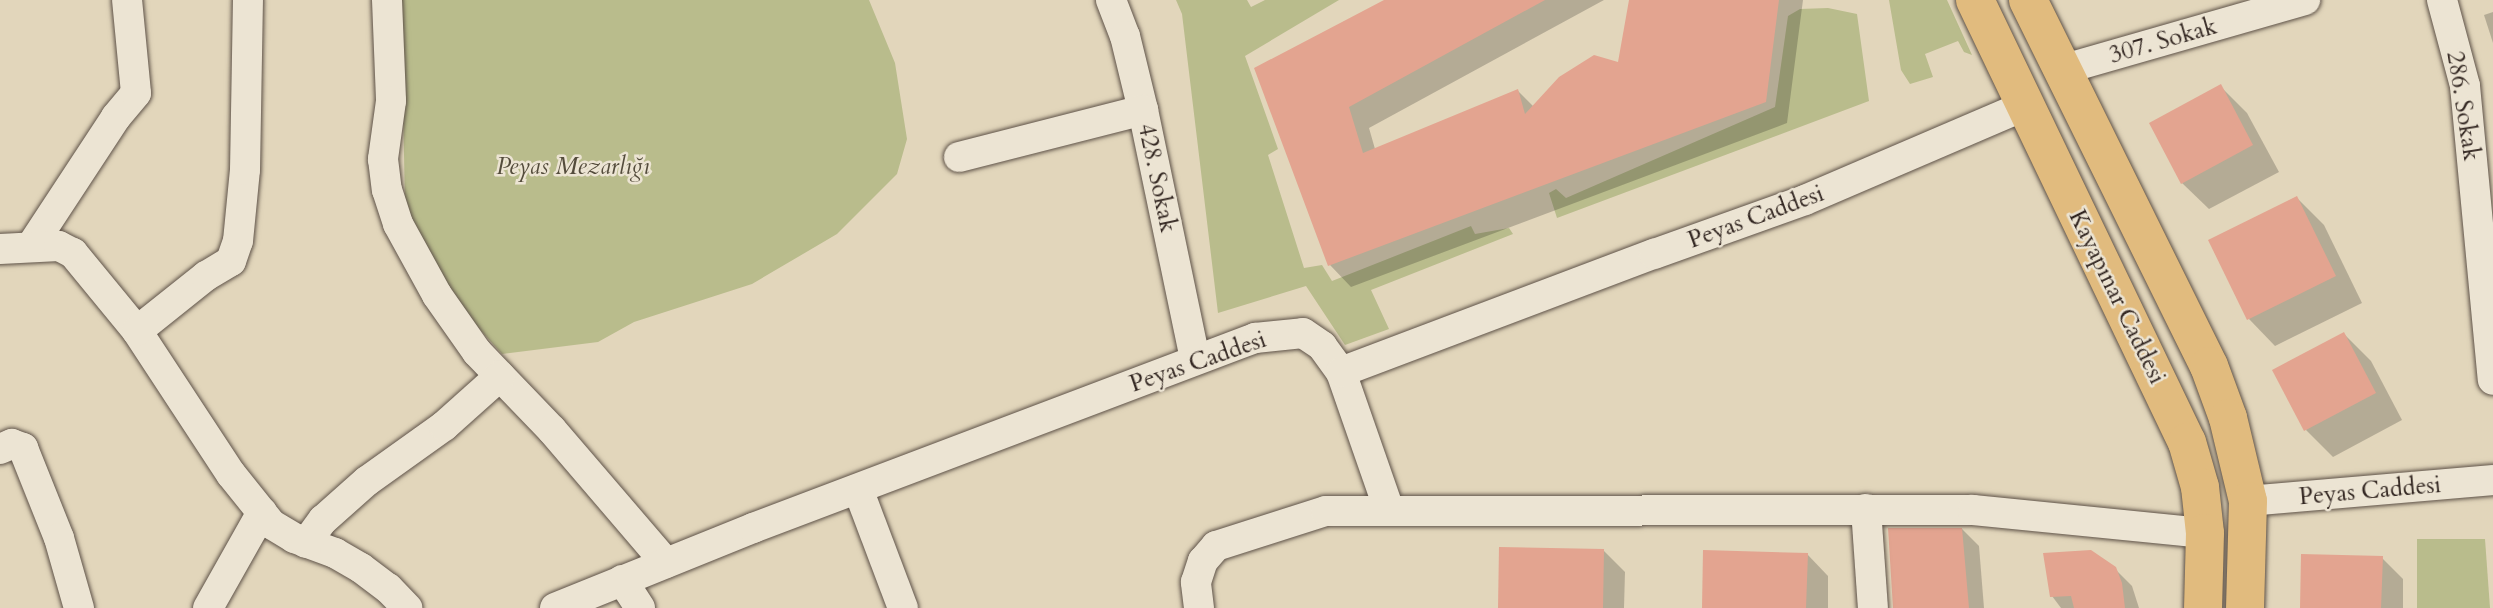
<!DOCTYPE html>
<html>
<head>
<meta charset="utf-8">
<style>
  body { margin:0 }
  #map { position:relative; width:2493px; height:608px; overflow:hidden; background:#e2d6bb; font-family:Cardo,serif }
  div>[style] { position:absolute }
  .green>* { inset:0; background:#b9bc8c }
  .shadow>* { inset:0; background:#0003 }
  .building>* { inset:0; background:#e3a490 }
  .roads { filter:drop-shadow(0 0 2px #5e5248) drop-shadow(0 0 2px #5e5248) }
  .minor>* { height:30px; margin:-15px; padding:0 15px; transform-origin:15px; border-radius:15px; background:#ece4d3 }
  .major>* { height:38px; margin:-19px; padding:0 19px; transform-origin:19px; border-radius:19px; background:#e1bb7e }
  span { translate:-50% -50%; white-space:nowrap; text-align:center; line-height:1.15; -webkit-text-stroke:5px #ece4d3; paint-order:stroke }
  .street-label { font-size:24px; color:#322621 }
  .park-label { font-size:24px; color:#544c3c; font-style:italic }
</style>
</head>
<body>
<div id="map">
  <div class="green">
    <div style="clip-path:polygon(401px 0,869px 0,895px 63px,907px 139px,897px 174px,837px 234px,752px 284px,634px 322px,598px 342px,502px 354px,475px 324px,439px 271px,405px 205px)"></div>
    <div style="clip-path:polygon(1176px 0,1247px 0,1251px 7px,1265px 0,1339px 0,1245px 56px,1278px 149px,1268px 155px,1304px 268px,1322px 265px,1332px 281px,1471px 226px,1475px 234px,1509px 228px,1513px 234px,1371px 290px,1389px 329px,1345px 345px,1306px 286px,1218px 313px,1182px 14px)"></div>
    <div style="clip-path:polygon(1889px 0,1947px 0,1972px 55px,1964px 52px,1958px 41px,1925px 54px,1933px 77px,1910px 84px,1901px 70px)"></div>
    <div style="clip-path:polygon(1828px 8px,1857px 14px,1869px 101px,1557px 218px,1549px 193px,1556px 189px,1566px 198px,1775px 107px,1788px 16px,1800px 9px)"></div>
    <div style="clip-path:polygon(2417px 539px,2485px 539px,2490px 608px,2417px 608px)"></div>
  </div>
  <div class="shadow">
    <div style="clip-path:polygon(1387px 0,1604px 0,1369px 128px,1375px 149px,1518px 91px,1534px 107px,1619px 64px,1630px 0,1803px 0,1787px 123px,1351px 287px,1330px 265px,1257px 69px)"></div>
    <div style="clip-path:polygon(2493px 12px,2493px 43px,2484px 15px)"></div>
    <div style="clip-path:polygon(2221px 87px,2247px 113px,2279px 172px,2209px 209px,2182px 183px)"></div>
    <div style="clip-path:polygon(2297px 198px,2324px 225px,2362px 303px,2275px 346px,2249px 319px)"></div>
    <div style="clip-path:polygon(2344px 334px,2371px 361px,2402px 420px,2333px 457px,2306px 430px)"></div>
    <div style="clip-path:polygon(1962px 529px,1979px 546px,1984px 608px,1895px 608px)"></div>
    <div style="clip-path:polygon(1603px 550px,1625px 572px,1624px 608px,1500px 608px)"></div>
    <div style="clip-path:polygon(1807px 554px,1828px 576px,1828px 608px,1703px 608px)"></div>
    <div style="clip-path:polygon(2382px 558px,2403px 579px,2403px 608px,2301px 608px)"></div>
    <div style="clip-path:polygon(2115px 569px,2132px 586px,2139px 608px,2061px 608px,2052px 596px)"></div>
  </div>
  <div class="building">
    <div style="clip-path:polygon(1384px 0,1545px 0,1349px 107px,1363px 153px,1518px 89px,1525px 114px,1559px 77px,1594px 55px,1618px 62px,1629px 0,1779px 0,1766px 102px,1328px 266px,1254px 68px)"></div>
    <div style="clip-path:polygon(2221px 84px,2253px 145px,2181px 184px,2149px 123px)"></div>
    <div style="clip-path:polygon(2297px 196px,2336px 276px,2247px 320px,2208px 240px)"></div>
    <div style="clip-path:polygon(2344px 332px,2376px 393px,2304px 431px,2272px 370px)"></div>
    <div style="clip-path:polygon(1888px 528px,1962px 528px,1969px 608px,1893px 608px)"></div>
    <div style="clip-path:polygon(1499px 547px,1604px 549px,1603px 608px,1498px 608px)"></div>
    <div style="clip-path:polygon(1703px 550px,1808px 553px,1806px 608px,1702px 608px)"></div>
    <div style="clip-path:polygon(2091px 550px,2116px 567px,2122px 583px,2125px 608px,2074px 608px,2071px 596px,2050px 597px,2043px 553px)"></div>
    <div style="clip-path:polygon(2301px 554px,2383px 556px,2381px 608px,2300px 608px)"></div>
  </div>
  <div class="roads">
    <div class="minor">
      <div style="left:387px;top:0;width:101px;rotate:87.7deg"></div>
      <div style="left:391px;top:101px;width:59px;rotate:97.9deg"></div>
      <div style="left:383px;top:159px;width:31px;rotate:83deg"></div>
      <div style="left:387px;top:190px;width:36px;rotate:72deg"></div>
      <div style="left:398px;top:224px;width:81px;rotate:61.2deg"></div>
      <div style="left:437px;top:295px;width:70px;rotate:54.9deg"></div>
      <div style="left:477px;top:352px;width:108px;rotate:46.1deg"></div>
      <div style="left:552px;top:430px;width:175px;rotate:49.4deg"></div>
      <div style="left:1111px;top:0;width:39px;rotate:69deg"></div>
      <div style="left:1125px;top:36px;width:76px;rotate:76.3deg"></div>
      <div style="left:1143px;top:110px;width:253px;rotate:78.2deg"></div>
      <div style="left:2442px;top:0;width:89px;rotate:75deg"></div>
      <div style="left:2465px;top:86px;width:295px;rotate:84.6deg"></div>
      <div style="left:2061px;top:70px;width:254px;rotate:-16deg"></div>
      <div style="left:959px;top:157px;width:190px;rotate:-14.3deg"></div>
      <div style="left:32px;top:245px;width:153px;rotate:-56.7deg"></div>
      <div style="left:116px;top:117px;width:31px;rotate:-50deg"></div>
      <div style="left:136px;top:93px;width:93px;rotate:-95.5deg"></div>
      <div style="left:0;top:249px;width:59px;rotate:-2.9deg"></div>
      <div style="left:59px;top:246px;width:16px;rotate:27deg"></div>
      <div style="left:73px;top:253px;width:101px;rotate:50.6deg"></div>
      <div style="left:137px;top:331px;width:171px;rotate:56.7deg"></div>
      <div style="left:231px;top:474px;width:64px;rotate:51.3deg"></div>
      <div style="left:271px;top:524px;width:27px;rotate:31deg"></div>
      <div style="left:294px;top:538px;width:44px;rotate:20.1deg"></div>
      <div style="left:335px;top:553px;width:30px;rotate:30deg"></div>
      <div style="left:361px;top:568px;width:34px;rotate:37deg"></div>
      <div style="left:388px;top:588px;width:28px;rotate:46deg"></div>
      <div style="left:137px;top:331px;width:88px;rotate:-38.6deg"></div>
      <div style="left:206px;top:276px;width:29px;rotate:-31deg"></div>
      <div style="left:231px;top:261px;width:21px;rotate:-71deg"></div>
      <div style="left:238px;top:241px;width:71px;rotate:-84.4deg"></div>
      <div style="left:245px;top:170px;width:170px;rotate:-89deg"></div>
      <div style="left:1341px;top:372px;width:146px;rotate:70.8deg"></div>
      <div style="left:0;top:449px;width:13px;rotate:-23deg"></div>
      <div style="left:12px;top:444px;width:12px;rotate:20deg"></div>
      <div style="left:23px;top:448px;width:97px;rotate:68.2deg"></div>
      <div style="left:59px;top:538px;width:73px;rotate:74.1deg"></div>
      <div style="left:858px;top:489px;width:127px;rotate:69.3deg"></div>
      <div style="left:2248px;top:501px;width:246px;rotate:-4.9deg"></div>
      <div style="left:1866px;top:509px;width:99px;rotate:86deg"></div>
      <div style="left:306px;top:543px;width:29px;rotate:-54deg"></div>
      <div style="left:323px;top:520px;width:59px;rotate:-41.6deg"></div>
      <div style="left:367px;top:481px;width:95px;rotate:-35.5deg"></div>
      <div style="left:444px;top:426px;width:75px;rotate:-41.8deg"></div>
      <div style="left:622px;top:580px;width:33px;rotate:57deg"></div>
      <div style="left:208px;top:608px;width:110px;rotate:-60.6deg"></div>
      <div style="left:555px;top:608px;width:214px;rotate:-22deg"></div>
      <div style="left:753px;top:528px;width:537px;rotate:-20.73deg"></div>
      <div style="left:1255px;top:338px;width:48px;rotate:-5.9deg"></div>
      <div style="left:1303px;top:333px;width:23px;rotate:34deg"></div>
      <div style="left:1322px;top:346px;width:32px;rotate:54deg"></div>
      <div style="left:1341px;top:372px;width:335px;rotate:-20.7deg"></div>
      <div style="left:1654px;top:254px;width:160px;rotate:-19.7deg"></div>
      <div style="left:1805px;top:200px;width:238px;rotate:-23.2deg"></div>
      <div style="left:1199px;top:608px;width:26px;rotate:-97deg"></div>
      <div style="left:1196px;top:582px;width:22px;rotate:-72deg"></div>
      <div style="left:1203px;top:561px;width:20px;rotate:-49deg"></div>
      <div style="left:1216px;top:546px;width:115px;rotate:-17.7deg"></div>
      <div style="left:1326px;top:511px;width:647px;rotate:-0.09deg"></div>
      <div style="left:1973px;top:510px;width:233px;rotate:5.7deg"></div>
    </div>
    <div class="major">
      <div style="left:1975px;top:0;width:490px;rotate:64.4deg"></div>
      <div style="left:2187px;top:442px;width:47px;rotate:73.9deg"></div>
      <div style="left:2200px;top:487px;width:46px;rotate:83.8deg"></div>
      <div style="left:2205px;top:533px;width:75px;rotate:91.5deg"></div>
      <div style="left:2028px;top:0;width:408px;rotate:63.7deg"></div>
      <div style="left:2209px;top:366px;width:55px;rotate:69.9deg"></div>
      <div style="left:2228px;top:418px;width:85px;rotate:76.5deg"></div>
      <div style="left:2248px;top:501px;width:107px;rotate:91.6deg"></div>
    </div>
  </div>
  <div class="street-label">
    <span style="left:2163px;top:41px;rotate:-16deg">307. Sokak</span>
    <span style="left:2463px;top:106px;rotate:81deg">286. Sokak</span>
    <span style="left:1157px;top:178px;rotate:78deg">428. Sokak</span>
    <span style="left:1756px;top:217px;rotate:-20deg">Peyas Caddesi</span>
    <span style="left:2117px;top:297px;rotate:64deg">Kayapınar Caddesi</span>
    <span style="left:1198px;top:362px;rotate:-19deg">Peyas Caddesi</span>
    <span style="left:2370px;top:491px;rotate:-5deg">Peyas Caddesi</span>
  </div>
  <div class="park-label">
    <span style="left:573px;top:167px">Peyas Mezarlığı</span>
  </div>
</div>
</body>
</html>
